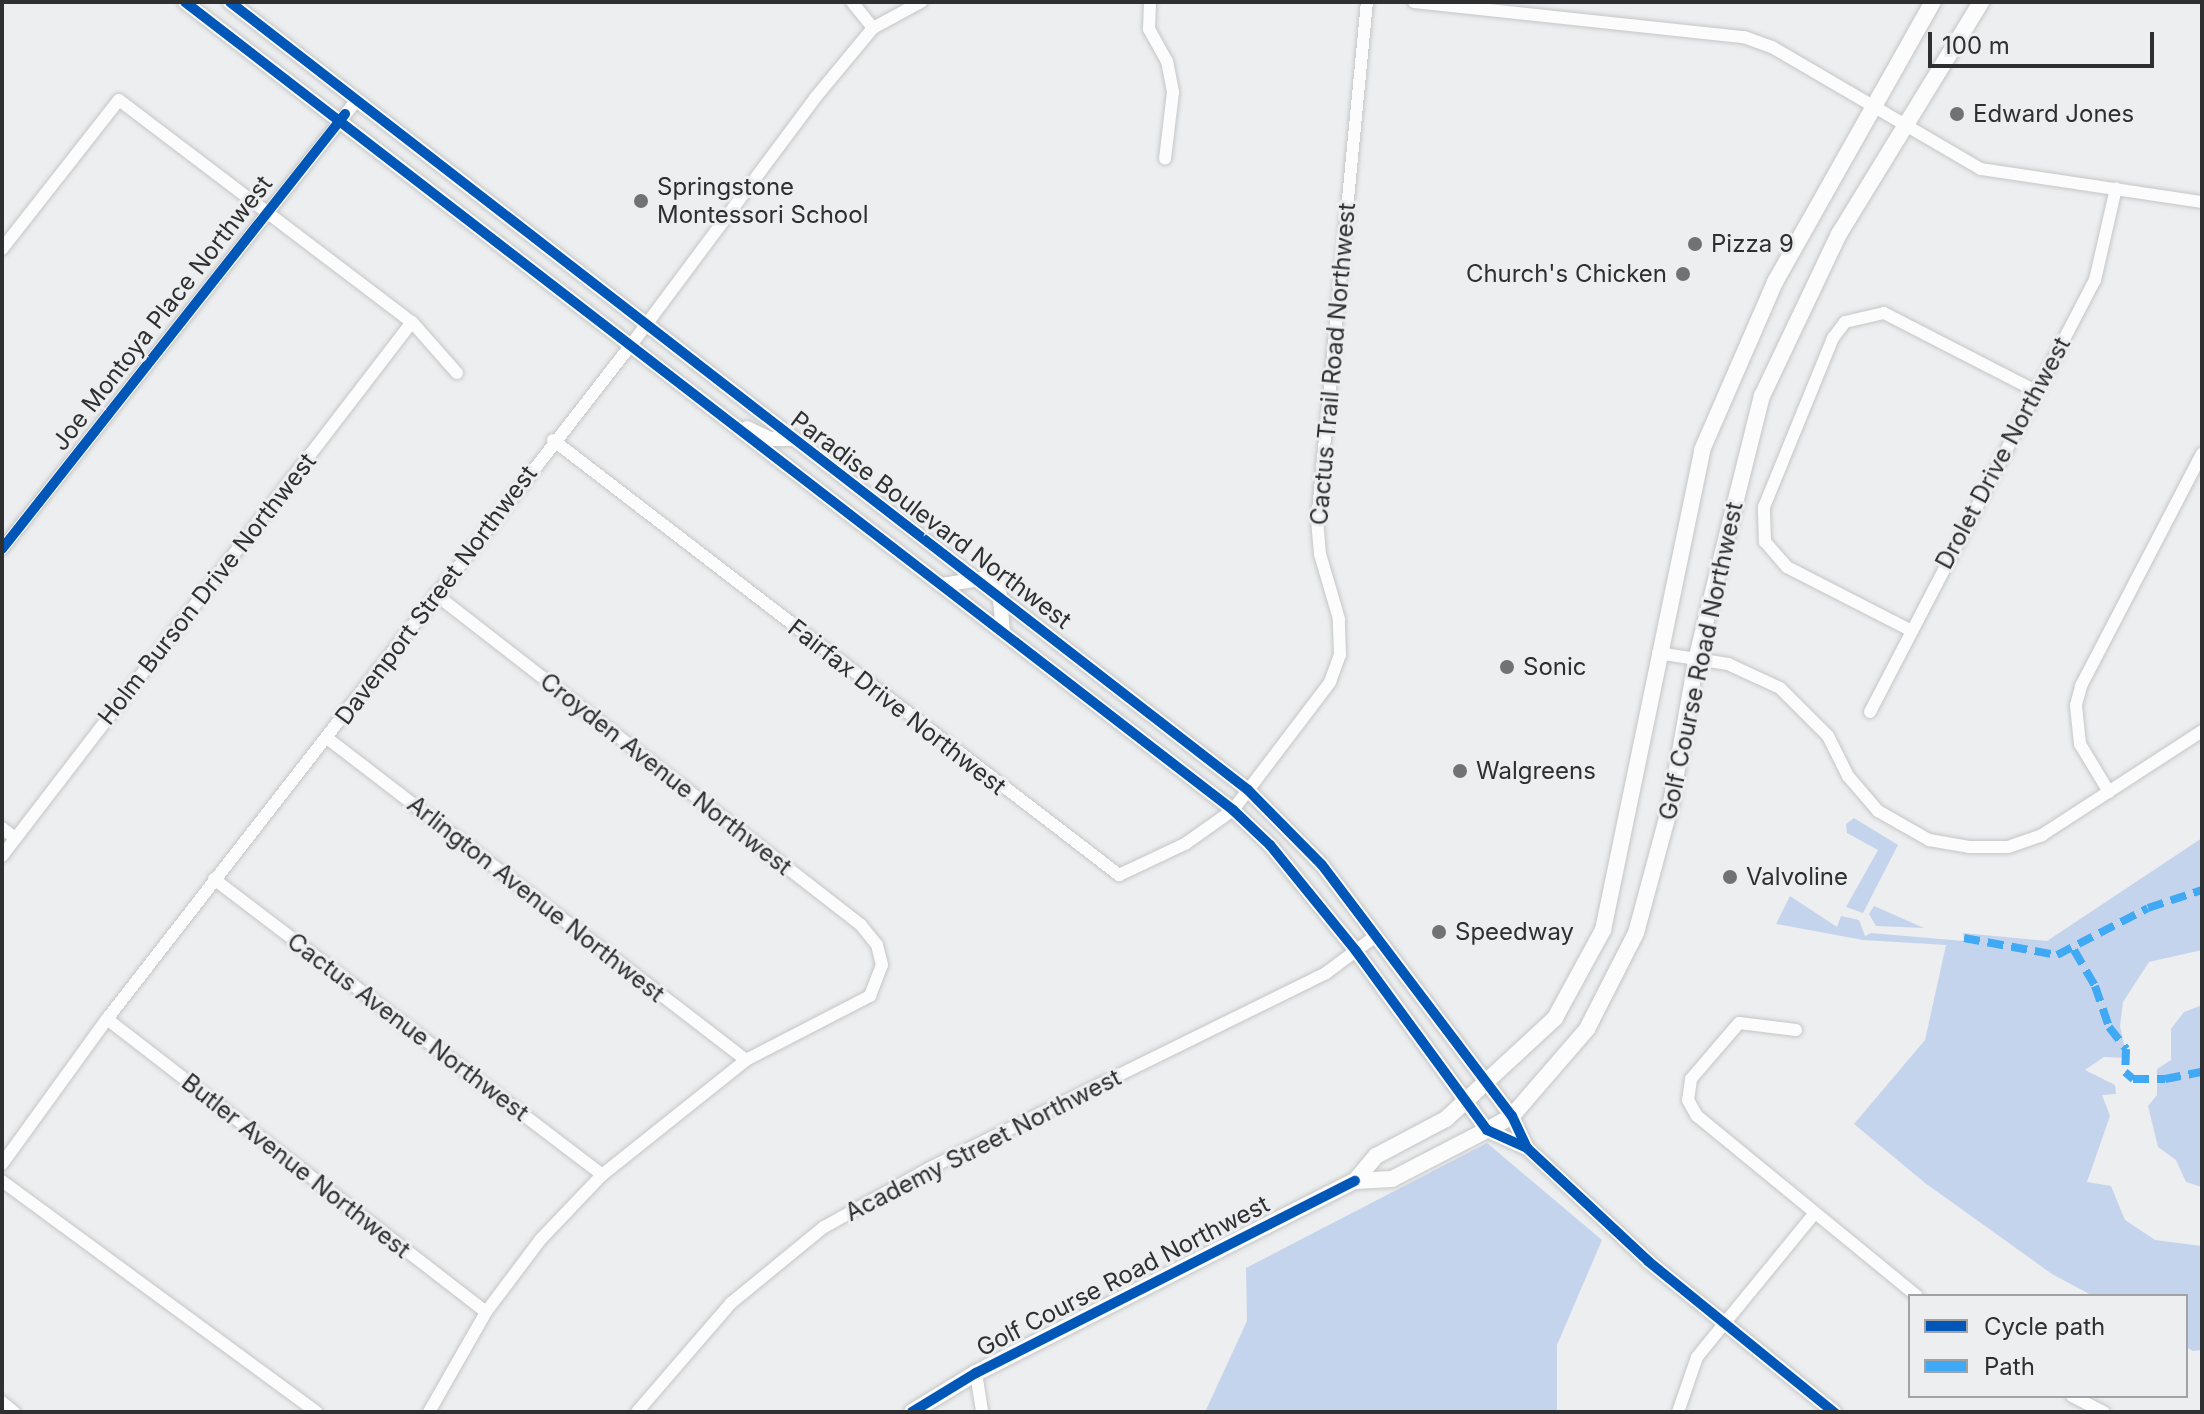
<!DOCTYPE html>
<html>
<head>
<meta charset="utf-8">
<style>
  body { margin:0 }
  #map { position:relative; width:2204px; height:1414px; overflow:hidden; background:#edeeef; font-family:Inter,sans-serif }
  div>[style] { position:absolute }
  .green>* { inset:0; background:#c5d4ed }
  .roads { filter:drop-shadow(0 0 2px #c5c6c7) drop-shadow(0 0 2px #c5c6c7) }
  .minor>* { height:12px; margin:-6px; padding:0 6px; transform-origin:6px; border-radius:6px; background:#fcfcfd }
  .tertiary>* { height:14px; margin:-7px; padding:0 7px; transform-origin:7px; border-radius:7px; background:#fcfcfd }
  .secondary>* { height:16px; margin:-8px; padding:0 8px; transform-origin:8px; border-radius:8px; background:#fcfcfd }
  .quiet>* { height:8px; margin-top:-4px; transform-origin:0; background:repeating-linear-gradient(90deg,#3fa9f5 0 16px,transparent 0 24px) }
  .cycleway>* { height:10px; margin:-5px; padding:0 5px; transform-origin:5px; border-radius:5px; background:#0057b8 }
  .dots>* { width:22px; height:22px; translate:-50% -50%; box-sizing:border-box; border:4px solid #eceef0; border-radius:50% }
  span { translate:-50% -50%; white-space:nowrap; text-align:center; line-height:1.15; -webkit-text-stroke:6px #eceef0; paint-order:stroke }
  .poi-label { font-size:24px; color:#2e2f30 }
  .left { translate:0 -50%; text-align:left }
  .right { translate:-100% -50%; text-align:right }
  .street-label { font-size:24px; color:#2e2f30 }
  .frame { position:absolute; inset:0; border:4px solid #2e2f30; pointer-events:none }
  .legend { position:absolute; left:1908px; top:1294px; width:280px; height:104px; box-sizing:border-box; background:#eceef0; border:2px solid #a0a2a3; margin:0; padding:10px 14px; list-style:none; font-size:24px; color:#2e2f30 }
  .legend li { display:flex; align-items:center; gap:16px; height:40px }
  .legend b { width:40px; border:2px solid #a0a2a3 }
  .scale { position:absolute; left:1928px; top:32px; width:226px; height:36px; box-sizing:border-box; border:4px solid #2e2f30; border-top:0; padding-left:10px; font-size:24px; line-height:28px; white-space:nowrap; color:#2e2f30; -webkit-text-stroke:6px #eceef0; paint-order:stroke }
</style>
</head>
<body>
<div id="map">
  <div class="green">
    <div style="clip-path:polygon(1854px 818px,1898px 845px,1863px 913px,1846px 907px,1878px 850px,1847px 833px,1846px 824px)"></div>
    <div style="clip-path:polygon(2202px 838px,2202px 950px,2149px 962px,2123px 1002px,2120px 1026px,2127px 1058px,2104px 1057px,2085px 1070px,2115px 1085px,2116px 1094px,2102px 1095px,2110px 1116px,2087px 1182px,2111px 1186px,2125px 1220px,2155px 1240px,2202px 1246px,2202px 1350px,2193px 1351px,2186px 1347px,2186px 1296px,2093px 1296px,2052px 1274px,1925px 1183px,1854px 1124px,1925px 1040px,1946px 945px,1863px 940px,1776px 924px,1790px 896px,1837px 927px,1841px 916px,1859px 920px,1865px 936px,1871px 933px,1964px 941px,1963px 933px,2047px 941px)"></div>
    <div style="clip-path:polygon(1874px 906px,1924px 928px,1876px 926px,1869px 914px)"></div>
    <div style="clip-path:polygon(2202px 1005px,2202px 1187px,2186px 1182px,2176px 1160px,2158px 1147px,2148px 1106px,2157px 1095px,2157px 1069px,2171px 1060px,2171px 1029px,2184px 1012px)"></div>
    <div style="clip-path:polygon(1487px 1143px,1602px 1240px,1557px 1345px,1557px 1412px,1205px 1412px,1247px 1321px,1246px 1268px)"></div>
  </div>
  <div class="roads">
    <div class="minor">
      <div style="left:852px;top:2px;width:33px;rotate:51deg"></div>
      <div style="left:1150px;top:2px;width:27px;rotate:92deg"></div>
      <div style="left:1149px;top:29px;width:37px;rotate:61deg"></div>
      <div style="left:1167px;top:61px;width:32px;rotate:79deg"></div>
      <div style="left:1173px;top:92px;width:67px;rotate:96.8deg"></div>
      <div style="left:1414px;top:2px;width:332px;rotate:6.1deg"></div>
      <div style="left:1744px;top:37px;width:30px;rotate:20deg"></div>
      <div style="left:1772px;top:47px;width:242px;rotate:30.3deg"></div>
      <div style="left:1981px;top:169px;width:223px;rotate:8.5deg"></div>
      <div style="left:2px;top:249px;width:189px;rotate:-51.9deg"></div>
      <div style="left:119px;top:100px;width:368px;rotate:37.2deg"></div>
      <div style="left:412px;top:322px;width:68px;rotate:48.6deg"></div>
      <div style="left:553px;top:440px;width:714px;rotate:37.54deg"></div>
      <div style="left:1119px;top:875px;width:73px;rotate:-25.2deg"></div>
      <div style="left:1185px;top:844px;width:59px;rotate:-35.3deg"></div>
      <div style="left:1233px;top:810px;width:161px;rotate:-52.8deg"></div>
      <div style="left:1330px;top:682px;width:29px;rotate:-70deg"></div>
      <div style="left:1340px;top:655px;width:36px;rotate:-92deg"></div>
      <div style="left:1339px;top:619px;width:68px;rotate:-106.3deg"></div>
      <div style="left:1320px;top:554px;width:33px;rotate:-95deg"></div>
      <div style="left:1317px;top:521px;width:521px;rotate:-84.5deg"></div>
      <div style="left:2px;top:549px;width:570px;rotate:-51.7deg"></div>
      <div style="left:1910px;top:630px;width:138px;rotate:-152.9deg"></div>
      <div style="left:1787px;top:567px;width:33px;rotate:-131deg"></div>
      <div style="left:1765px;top:542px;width:35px;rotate:-92deg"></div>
      <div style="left:1764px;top:507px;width:183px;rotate:-67.8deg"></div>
      <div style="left:1833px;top:338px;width:20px;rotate:-53deg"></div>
      <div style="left:1845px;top:322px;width:40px;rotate:-13deg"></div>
      <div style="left:1884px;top:313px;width:169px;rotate:27.2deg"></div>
      <div style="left:1658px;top:653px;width:71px;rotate:8.9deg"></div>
      <div style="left:1728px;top:664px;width:57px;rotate:24.8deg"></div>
      <div style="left:1780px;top:688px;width:68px;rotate:45deg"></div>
      <div style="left:1828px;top:736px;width:45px;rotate:63.4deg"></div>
      <div style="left:1848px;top:776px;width:46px;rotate:49.4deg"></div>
      <div style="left:1878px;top:811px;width:59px;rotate:29.6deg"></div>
      <div style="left:1929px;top:840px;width:42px;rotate:9.7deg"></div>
      <div style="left:1970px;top:847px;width:38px"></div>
      <div style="left:2008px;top:847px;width:36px;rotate:-19deg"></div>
      <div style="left:2042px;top:835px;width:191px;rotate:-33deg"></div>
      <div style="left:1870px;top:712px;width:487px;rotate:-62.5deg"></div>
      <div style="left:2095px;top:280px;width:94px;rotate:-77.1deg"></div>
      <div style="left:327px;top:738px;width:528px;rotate:37.54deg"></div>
      <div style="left:2109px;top:792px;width:56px;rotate:-121.1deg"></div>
      <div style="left:2080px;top:744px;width:39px;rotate:-96deg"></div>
      <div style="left:2076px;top:705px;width:20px;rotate:-75deg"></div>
      <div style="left:2081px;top:686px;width:262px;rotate:-62.5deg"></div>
      <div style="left:2px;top:828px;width:16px;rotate:38deg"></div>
      <div style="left:2px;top:856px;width:673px;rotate:-52.48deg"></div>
      <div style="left:214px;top:879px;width:488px;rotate:37.3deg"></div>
      <div style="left:107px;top:1019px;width:479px;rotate:37.7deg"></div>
      <div style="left:1796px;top:1030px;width:57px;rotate:-173deg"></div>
      <div style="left:1739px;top:1023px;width:74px;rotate:130.6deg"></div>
      <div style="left:1691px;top:1079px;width:21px;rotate:98deg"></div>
      <div style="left:1688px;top:1100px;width:18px;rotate:61deg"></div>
      <div style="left:1697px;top:1116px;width:284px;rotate:39.3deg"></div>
      <div style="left:2px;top:1164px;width:179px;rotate:-54.1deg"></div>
      <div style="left:107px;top:1019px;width:854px;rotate:-52.14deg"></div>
      <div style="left:631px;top:345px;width:308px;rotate:-53.3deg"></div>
      <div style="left:815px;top:98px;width:91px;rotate:-50.4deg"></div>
      <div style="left:873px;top:28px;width:55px;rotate:-28.4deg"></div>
      <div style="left:2px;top:1181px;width:390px;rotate:36.3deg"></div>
      <div style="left:976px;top:1373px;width:39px;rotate:81deg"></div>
      <div style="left:2072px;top:1396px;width:36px;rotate:27deg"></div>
      <div style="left:2px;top:1402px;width:16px;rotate:40deg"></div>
      <div style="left:429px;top:1412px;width:115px;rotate:-60.3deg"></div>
      <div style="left:486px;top:1312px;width:90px;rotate:-53.1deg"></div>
      <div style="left:540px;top:1240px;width:90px;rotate:-46.4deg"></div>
      <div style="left:602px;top:1175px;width:184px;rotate:-38.6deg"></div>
      <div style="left:746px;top:1060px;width:140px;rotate:-27.3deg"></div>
      <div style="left:870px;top:996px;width:33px;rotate:-69deg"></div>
      <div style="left:882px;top:965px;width:21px;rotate:-104deg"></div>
      <div style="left:877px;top:945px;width:26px;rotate:-129deg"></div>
      <div style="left:861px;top:925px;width:539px;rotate:-142.15deg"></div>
      <div style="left:637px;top:1412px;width:144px;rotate:-49.2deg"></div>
      <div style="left:731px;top:1303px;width:120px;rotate:-39.3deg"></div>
      <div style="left:824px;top:1227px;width:121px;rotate:-29.1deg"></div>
      <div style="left:930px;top:1168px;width:441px;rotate:-26.2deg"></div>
      <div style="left:1326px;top:973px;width:59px;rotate:-36.7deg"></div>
      <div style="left:1678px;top:1412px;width:58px;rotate:-70.9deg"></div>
      <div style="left:1697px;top:1357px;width:186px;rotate:-50.7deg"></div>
    </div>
    <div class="tertiary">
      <div style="left:185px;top:2px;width:1323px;rotate:37.63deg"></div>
      <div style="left:1233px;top:810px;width:51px;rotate:43.4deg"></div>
      <div style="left:1270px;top:845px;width:136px;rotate:50.9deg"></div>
      <div style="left:1356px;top:951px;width:222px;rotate:53.8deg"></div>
      <div style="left:1487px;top:1130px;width:44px;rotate:24.2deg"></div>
      <div style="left:1527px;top:1148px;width:166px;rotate:43deg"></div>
      <div style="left:1648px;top:1261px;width:240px;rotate:39.1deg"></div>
      <div style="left:230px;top:2px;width:1287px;rotate:37.74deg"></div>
      <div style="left:1248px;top:790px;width:105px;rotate:45.4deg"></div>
      <div style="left:1322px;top:865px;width:315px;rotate:52.9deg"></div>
      <div style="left:1512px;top:1116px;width:35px;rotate:65deg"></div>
      <div style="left:747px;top:428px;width:26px;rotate:25deg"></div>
      <div style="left:771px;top:439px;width:21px"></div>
      <div style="left:942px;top:585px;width:57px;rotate:-9.1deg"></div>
      <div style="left:998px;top:576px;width:56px;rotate:84.9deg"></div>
    </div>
    <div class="secondary">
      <div style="left:1355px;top:1181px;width:33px;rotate:-50deg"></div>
      <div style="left:1376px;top:1156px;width:79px;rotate:-27.9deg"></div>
      <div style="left:1446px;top:1119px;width:149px;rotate:-42.8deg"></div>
      <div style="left:1555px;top:1018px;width:100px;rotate:-61.4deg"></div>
      <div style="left:1603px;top:930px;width:490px;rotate:-78.3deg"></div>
      <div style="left:1702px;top:450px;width:183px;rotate:-66.5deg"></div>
      <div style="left:1775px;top:282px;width:322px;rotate:-60.6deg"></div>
      <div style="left:912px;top:1412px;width:75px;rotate:-31.4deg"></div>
      <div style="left:976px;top:1373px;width:425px;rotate:-26.9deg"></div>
      <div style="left:1355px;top:1181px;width:37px;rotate:-3deg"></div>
      <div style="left:1392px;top:1179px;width:107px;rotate:-27.3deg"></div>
      <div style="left:1487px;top:1130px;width:29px;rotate:-29deg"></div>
      <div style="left:1512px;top:1116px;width:115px;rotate:-49.2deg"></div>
      <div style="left:1587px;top:1029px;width:108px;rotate:-63deg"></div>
      <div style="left:1636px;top:933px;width:135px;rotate:-74.9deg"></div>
      <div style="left:1671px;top:803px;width:149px;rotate:-80deg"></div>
      <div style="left:1697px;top:656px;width:268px;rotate:-76deg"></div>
      <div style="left:1762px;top:396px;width:179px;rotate:-64.6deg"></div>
      <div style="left:1839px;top:234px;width:272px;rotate:-58.5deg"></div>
    </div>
  </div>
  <div class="quiet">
    <div style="left:1964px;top:938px;width:95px;rotate:10.4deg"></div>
    <div style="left:2057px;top:955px;width:102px;rotate:-27.3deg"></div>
    <div style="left:2148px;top:908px;width:57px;rotate:-18.4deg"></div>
    <div style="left:2074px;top:950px;width:42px;rotate:59.7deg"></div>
    <div style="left:2095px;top:986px;width:43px;rotate:71.1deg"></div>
    <div style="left:2109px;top:1027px;width:28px;rotate:52deg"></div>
    <div style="left:2126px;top:1049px;width:23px;rotate:92deg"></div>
    <div style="left:2125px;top:1072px;width:11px;rotate:41deg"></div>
    <div style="left:2133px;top:1079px;width:32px"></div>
    <div style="left:2165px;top:1079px;width:38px;rotate:-11deg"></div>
  </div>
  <div class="cycleway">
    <div style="left:185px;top:2px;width:1323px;rotate:37.63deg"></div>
    <div style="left:1233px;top:810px;width:51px;rotate:43.4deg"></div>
    <div style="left:1270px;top:845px;width:136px;rotate:50.9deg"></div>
    <div style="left:1356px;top:951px;width:222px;rotate:53.8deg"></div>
    <div style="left:1487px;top:1130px;width:44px;rotate:24.2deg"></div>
    <div style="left:1527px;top:1148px;width:166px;rotate:43deg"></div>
    <div style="left:1648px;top:1261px;width:240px;rotate:39.1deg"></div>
    <div style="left:230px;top:2px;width:1287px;rotate:37.74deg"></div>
    <div style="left:1248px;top:790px;width:105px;rotate:45.4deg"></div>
    <div style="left:1322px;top:865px;width:315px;rotate:52.9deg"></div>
    <div style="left:1512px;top:1116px;width:35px;rotate:65deg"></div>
    <div style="left:2px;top:549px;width:554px;rotate:-51.74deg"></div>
    <div style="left:912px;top:1412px;width:75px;rotate:-31.4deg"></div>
    <div style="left:976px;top:1373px;width:425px;rotate:-26.9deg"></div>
  </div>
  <div class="dots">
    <div style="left:1957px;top:114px;background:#717273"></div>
    <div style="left:641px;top:201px;background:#717273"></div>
    <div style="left:1695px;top:244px;background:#717273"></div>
    <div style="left:1683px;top:274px;background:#717273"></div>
    <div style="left:1507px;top:667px;background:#717273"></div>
    <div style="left:1460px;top:771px;background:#717273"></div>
    <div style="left:1730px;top:877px;background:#717273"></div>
    <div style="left:1439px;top:932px;background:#717273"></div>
  </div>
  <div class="poi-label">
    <span class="left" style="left:1973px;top:114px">Edward Jones</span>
    <span class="left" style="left:657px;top:201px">Springstone<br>Montessori School</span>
    <span class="left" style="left:1711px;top:244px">Pizza 9</span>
    <span class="right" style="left:1667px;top:274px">Church's Chicken</span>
    <span class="left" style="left:1523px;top:667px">Sonic</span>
    <span class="left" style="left:1476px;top:771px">Walgreens</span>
    <span class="left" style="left:1746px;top:877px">Valvoline</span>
    <span class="left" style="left:1455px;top:932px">Speedway</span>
  </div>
  <div class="street-label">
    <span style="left:162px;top:313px;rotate:-52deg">Joe Montoya Place Northwest</span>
    <span style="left:1333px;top:364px;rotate:-85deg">Cactus Trail Road Northwest</span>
    <span style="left:2003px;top:453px;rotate:-62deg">Drolet Drive Northwest</span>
    <span style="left:931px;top:520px;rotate:37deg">Paradise Boulevard Northwest</span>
    <span style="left:207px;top:589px;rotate:-52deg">Holm Burson Drive Northwest</span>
    <span style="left:436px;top:595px;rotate:-53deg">Davenport Street Northwest</span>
    <span style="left:1701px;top:661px;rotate:-78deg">Golf Course Road Northwest</span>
    <span style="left:897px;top:707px;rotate:38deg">Fairfax Drive Northwest</span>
    <span style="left:666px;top:774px;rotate:38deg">Croyden Avenue Northwest</span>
    <span style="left:536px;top:899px;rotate:38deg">Arlington Avenue Northwest</span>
    <span style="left:408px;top:1027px;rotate:37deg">Cactus Avenue Northwest</span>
    <span style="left:983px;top:1145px;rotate:-27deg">Academy Street Northwest</span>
    <span style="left:296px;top:1166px;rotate:38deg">Butler Avenue Northwest</span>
    <span style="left:1123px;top:1276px;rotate:-27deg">Golf Course Road Northwest</span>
  </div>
  <div class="frame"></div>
  <ul class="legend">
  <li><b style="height:10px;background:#0057b8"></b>Cycle path</li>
  <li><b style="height:10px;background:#3fa9f5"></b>Path</li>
  </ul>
  <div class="scale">100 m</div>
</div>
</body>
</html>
